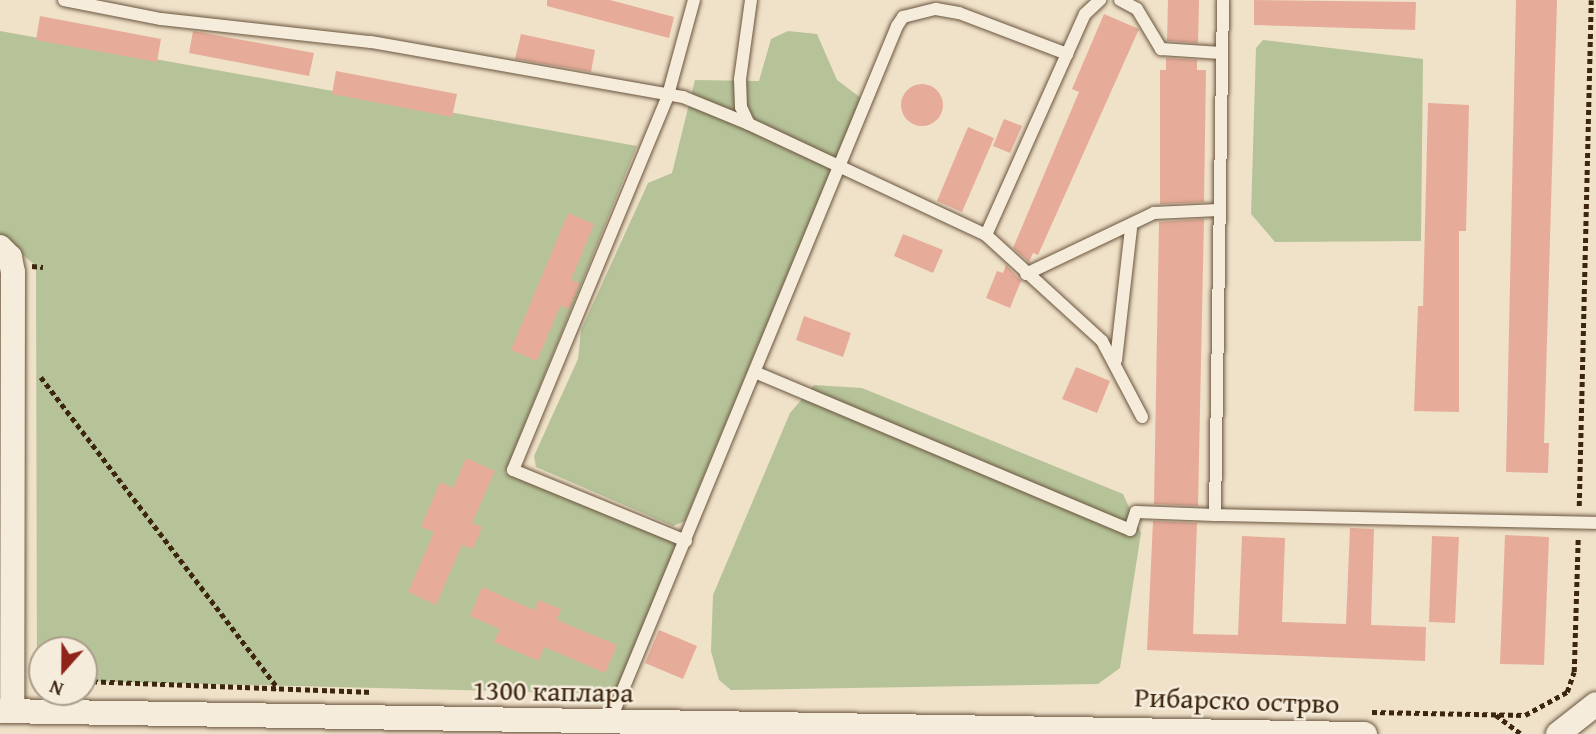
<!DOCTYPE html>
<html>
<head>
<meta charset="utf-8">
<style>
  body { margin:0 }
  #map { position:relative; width:1596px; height:734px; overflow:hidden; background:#f0e1c9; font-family:"Gentium Book Plus",serif }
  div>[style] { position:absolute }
  .green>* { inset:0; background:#b6c399 }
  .building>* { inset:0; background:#e6ac99 }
  .round { border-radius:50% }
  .path>* { height:4.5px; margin-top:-2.25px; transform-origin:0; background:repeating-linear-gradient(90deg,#3d260f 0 5px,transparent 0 8.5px) }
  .roads { filter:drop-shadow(0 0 2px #6a553e) drop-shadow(0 0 2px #6a553e) }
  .lane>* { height:12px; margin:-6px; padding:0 6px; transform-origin:6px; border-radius:6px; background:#f5ecdc }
  .street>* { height:24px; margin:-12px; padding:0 12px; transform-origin:12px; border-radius:12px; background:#f5ecdc }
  span { translate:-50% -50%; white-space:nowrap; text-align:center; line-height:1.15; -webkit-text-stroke:5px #f5ecdc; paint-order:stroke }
  .street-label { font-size:28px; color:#3d260f }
  .north { position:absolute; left:28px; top:636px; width:70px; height:70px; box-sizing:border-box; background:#f5ecdc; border:2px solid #ab9d8a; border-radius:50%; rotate:201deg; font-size:19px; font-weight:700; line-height:28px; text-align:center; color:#3d260f }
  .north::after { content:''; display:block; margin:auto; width:24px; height:32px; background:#8f2418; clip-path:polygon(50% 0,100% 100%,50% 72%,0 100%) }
</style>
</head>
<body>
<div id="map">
  <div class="green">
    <div style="clip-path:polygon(0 31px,637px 146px,505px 473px,676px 543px,679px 558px,621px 694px,84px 681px,84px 650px,42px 650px,42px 679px,37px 679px,36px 266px,0 236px)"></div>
    <div style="clip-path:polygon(788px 31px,817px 34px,837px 80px,861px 98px,685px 521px,673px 526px,536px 467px,534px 456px,578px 359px,581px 330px,648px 183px,672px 173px,695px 80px,759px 81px,771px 39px)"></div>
    <div style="clip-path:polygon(1263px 40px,1423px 59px,1421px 241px,1275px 242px,1251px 214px,1256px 48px)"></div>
    <div style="clip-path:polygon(814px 385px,862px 388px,1123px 494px,1141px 533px,1120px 668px,1098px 684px,731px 690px,719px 680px,711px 651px,713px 595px,790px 413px)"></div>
  </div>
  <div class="building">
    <div style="clip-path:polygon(547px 0,610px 0,674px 17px,669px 38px,547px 6px)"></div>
    <div style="clip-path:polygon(1168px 0,1199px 0,1198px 43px,1167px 41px)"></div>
    <div style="clip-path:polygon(1254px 0,1416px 2px,1415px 30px,1254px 25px)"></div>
    <div style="clip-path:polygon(1516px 0,1557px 0,1544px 443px,1549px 443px,1548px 473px,1506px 472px)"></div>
    <div style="clip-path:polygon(1104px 14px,1139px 29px,1038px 255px,1033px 253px,1029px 262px,1013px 248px,1079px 92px,1072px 89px)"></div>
    <div style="clip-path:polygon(40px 16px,161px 39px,157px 62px,36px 40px)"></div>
    <div style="clip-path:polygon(193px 31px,314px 53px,309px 76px,189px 53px)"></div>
    <div style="clip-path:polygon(521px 34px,595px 50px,591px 72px,515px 59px)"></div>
    <div style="clip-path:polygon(1166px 58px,1197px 60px,1197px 70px,1206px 70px,1204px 202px,1160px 204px,1160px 70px,1166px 70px)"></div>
    <div style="clip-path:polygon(336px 71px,457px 94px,452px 117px,332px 94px)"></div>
    <div class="round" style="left:901px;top:84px;width:42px;height:42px"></div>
    <div style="clip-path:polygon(1428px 103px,1469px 105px,1466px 231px,1459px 231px,1459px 412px,1414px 411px,1418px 306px,1423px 306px)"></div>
    <div style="clip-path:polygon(1004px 119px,1022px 126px,1010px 153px,993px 146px)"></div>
    <div style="clip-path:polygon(968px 127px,994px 138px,962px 212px,937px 201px)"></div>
    <div style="clip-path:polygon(568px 213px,594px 224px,571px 280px,580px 283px,569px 309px,560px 306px,537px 361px,511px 350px)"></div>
    <div style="clip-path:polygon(1204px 219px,1198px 506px,1154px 504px,1159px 222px)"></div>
    <div style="clip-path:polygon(903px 234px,943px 250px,933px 273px,894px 256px)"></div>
    <div style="clip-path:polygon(1006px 265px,1021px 281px,1010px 308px,986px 298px,997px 271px,1003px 273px)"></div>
    <div style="clip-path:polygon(804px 316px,851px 333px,843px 357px,796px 340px)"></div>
    <div style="clip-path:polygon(1076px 367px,1110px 381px,1097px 413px,1062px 399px)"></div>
    <div style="clip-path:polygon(466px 458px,495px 471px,472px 523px,482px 527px,473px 549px,462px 545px,436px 605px,408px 592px,434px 532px,421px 527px,440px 482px,453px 488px)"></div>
    <div style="clip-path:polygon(1153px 521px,1197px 523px,1193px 634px,1238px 635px,1242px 536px,1285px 538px,1282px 622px,1346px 624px,1350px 528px,1374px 529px,1371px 625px,1426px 627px,1425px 661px,1147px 650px)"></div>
    <div style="clip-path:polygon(1505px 535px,1549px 537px,1544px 665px,1500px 664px)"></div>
    <div style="clip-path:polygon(1432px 536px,1459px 537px,1455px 623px,1429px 622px)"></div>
    <div style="clip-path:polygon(482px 587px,534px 610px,539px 600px,561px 609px,557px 620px,617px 645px,605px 673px,544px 647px,539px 661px,494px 642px,500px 629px,470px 616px)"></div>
    <div style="clip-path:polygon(659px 630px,697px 646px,683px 679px,645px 663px)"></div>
  </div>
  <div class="path">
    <div style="left:32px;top:266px;width:11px;rotate:5deg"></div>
    <div style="left:41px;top:377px;width:391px;rotate:52.7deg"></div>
    <div style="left:1579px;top:506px;width:506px;rotate:-88.64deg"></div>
    <div style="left:32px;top:680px;width:10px;rotate:-6deg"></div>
    <div style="left:84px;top:681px;width:289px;rotate:2.2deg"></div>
    <div style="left:1372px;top:712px;width:153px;rotate:1.1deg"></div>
    <div style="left:1525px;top:715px;width:48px;rotate:-28.7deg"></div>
    <div style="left:1567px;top:692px;width:21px;rotate:-71deg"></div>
    <div style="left:1574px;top:672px;width:136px;rotate:-88.3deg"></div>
    <div style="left:1496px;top:715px;width:31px;rotate:37deg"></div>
  </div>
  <div class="roads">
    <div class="lane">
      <div style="left:64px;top:0;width:99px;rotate:11.1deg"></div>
      <div style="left:161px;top:19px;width:211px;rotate:6.3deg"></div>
      <div style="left:371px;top:42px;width:317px;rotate:10deg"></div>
      <div style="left:683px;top:97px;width:71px;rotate:22.2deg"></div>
      <div style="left:751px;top:0;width:80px;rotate:97.9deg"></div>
      <div style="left:740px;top:79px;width:28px;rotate:88deg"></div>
      <div style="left:741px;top:107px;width:19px;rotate:65deg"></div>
      <div style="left:749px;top:124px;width:262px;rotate:25.1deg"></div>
      <div style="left:986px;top:235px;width:157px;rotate:42.4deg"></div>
      <div style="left:1102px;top:341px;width:86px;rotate:62.2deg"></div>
      <div style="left:1120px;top:0;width:19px;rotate:28deg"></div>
      <div style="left:1137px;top:9px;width:47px;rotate:59deg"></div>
      <div style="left:1161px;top:49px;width:60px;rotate:3.8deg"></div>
      <div style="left:986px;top:235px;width:242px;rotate:-65.9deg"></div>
      <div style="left:1085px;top:14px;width:21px;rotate:-43deg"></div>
      <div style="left:1026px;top:274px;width:142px;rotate:-25.5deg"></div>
      <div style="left:1154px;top:213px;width:64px;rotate:-2.7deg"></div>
      <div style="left:1116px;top:360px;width:133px;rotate:-83.5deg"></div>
      <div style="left:757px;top:373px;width:405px;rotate:22.8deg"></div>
      <div style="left:1130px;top:530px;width:19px;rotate:-72deg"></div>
      <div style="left:1136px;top:512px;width:79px;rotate:2.2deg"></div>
      <div style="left:1215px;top:515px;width:515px;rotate:-89.11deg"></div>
      <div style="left:1215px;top:515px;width:381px;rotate:1.2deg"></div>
      <div style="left:686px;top:541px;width:187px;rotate:-157.7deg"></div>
      <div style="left:513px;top:470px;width:406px;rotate:-67.5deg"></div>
      <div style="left:668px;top:95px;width:98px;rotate:-74.7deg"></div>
      <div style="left:610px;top:721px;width:752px;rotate:-67.56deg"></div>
      <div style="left:897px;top:26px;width:11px;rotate:-56deg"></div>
      <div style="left:903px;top:17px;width:34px;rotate:-14deg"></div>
      <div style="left:936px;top:9px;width:23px;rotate:10deg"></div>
      <div style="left:959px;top:13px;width:116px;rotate:20.8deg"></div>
    </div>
    <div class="street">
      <div style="left:0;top:247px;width:14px;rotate:45deg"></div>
      <div style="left:10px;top:257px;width:15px;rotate:79deg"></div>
      <div style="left:13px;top:272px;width:439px;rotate:90.1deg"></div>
      <div style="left:0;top:711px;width:1365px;rotate:0.97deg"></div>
      <div style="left:1558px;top:734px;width:48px;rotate:-38.3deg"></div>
    </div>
  </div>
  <div class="street-label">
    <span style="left:553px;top:691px;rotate:1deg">1300 каплара</span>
    <span style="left:1237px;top:700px;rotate:2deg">Рибарско острво</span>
  </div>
  <div class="north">N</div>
</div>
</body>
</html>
